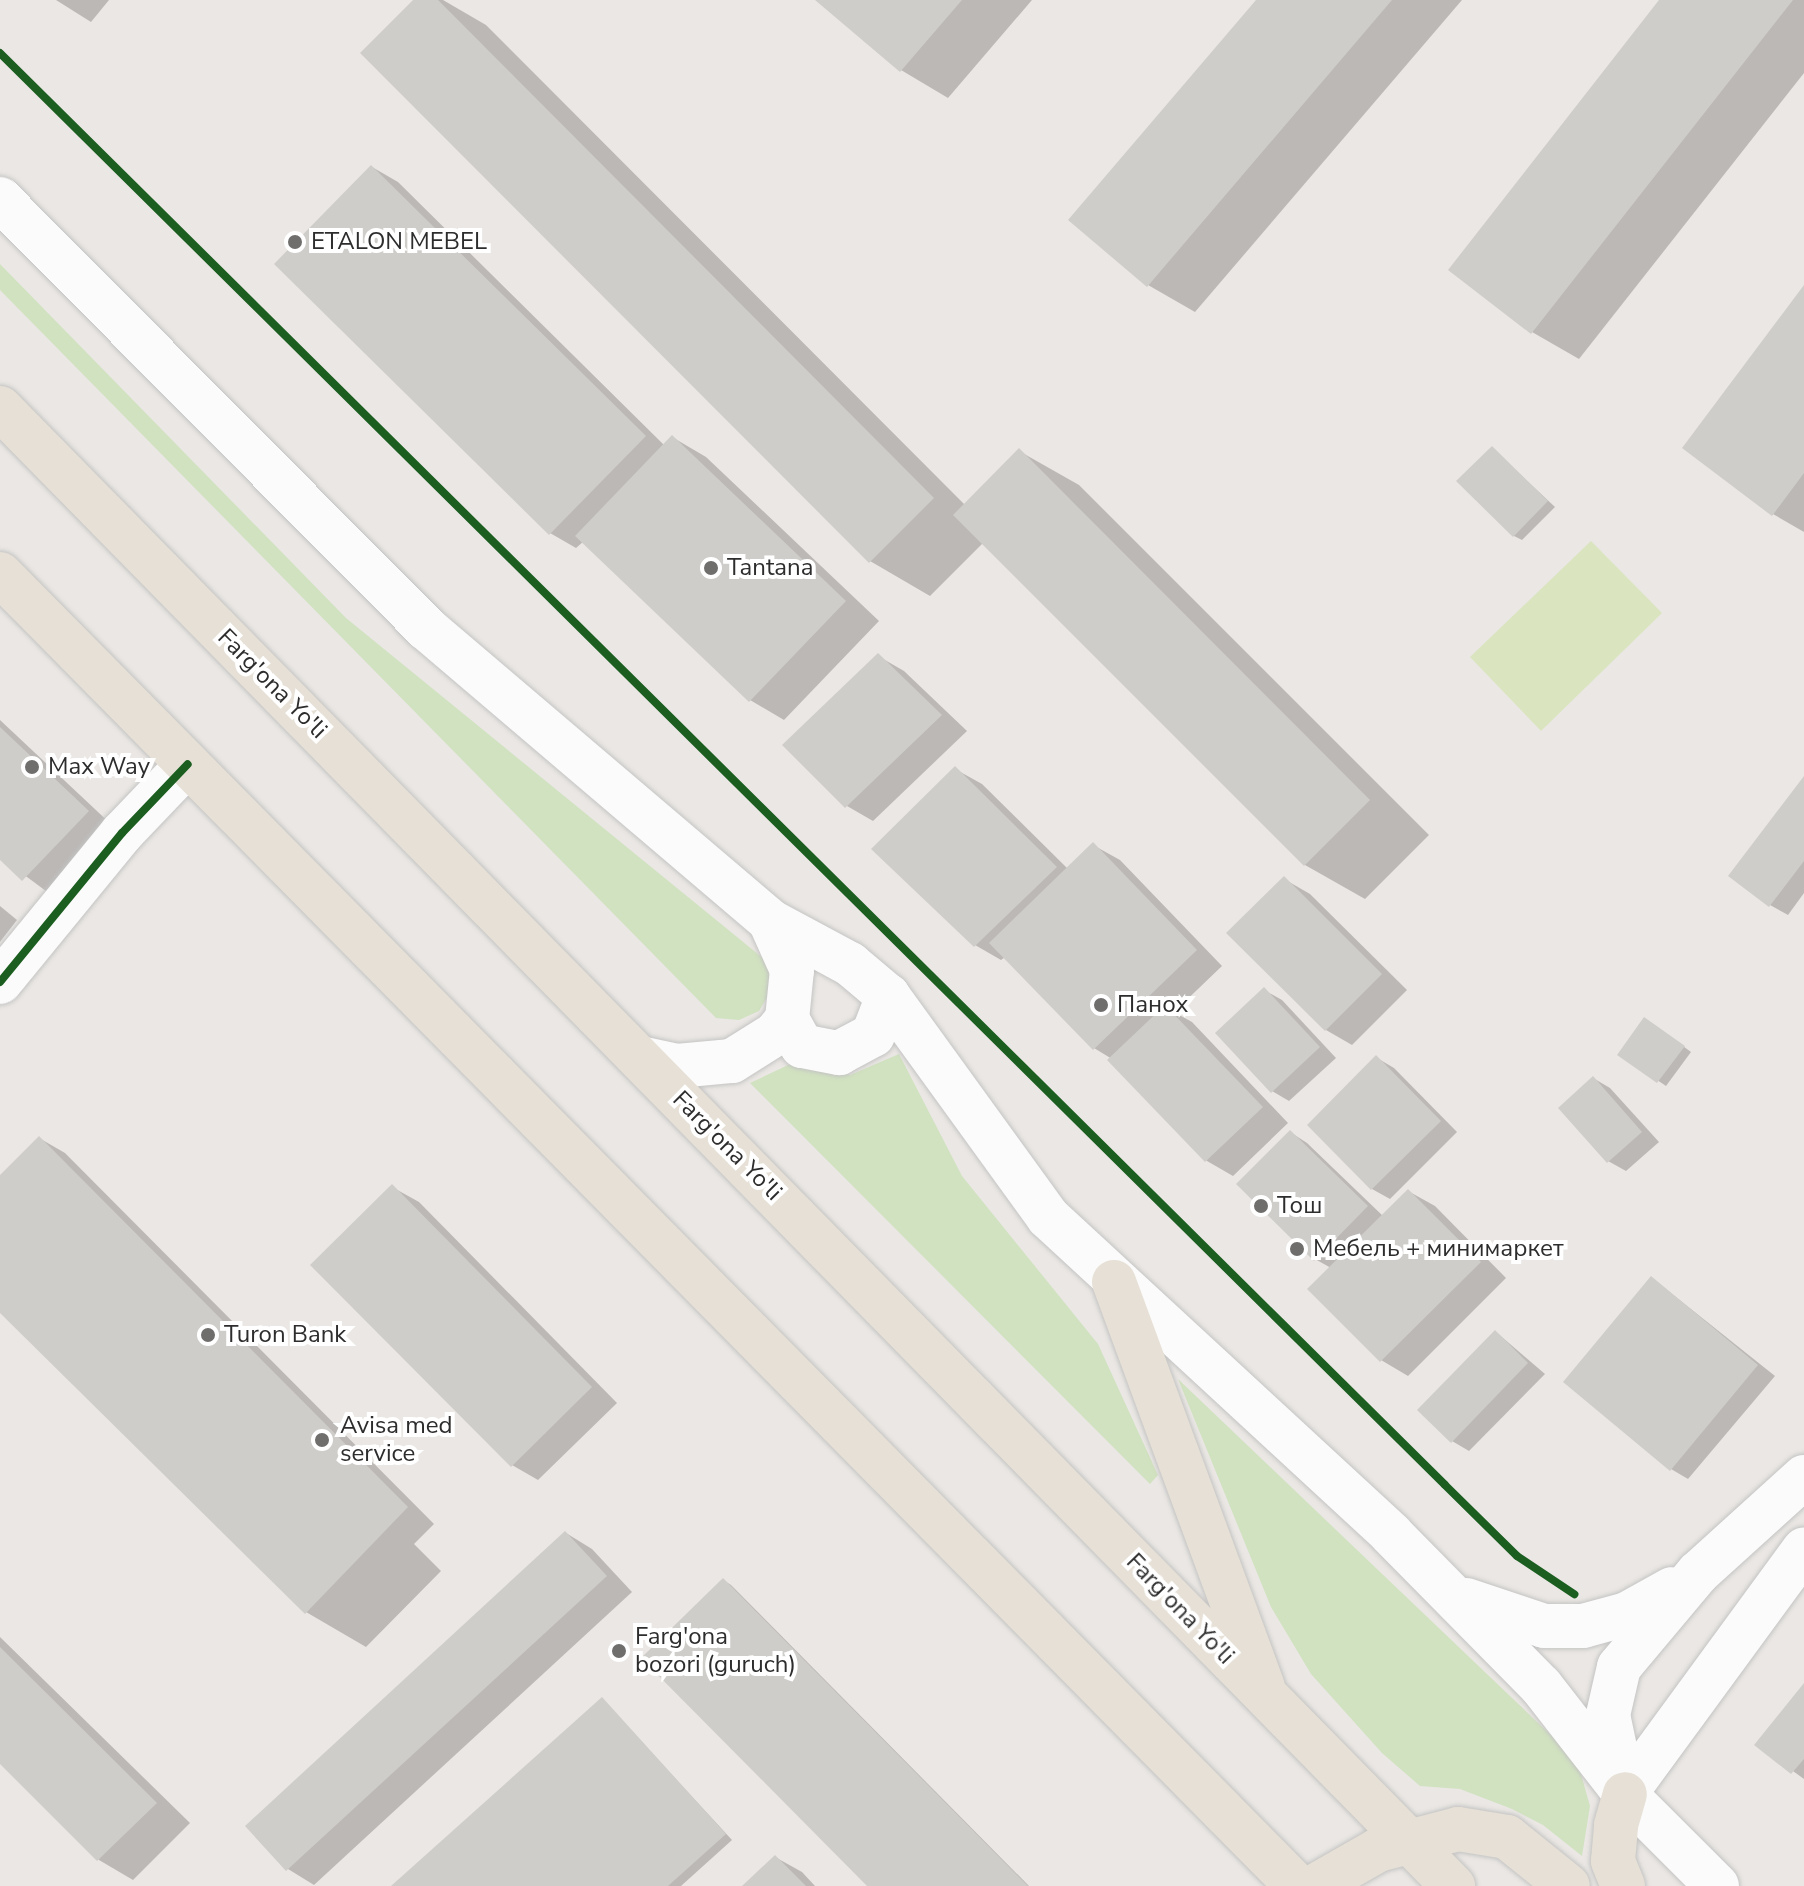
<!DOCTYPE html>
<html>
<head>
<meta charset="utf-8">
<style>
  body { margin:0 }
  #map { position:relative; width:1804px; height:1886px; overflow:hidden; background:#eae7e4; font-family:"Nunito Sans",sans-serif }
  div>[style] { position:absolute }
  .green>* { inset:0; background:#d1e2c0 }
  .pitch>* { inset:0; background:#dae5bf }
  .shadow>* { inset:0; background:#0003 }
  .building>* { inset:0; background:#cfcdca }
  .roads { filter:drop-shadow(0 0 2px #c4c4c3) drop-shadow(0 0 2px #c4c4c3) }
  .minor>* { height:44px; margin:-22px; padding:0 22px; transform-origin:22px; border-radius:22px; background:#fcfbfb }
  .secondary>* { height:44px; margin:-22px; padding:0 22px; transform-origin:22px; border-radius:22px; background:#fcfbfb }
  .primary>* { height:44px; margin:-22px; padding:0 22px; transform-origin:22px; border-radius:22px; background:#e6e0d6 }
  .cycleway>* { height:8px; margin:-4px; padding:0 4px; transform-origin:4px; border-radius:4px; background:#1b5e20 }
  .dots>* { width:22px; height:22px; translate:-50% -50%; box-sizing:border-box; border:4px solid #fff; border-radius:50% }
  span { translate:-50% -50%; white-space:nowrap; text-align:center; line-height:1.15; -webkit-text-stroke:8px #fff; paint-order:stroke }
  .poi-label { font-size:24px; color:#2d2d2d }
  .left { translate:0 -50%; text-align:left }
  .street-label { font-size:24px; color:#2d2d2d }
</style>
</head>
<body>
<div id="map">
  <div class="green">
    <div style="clip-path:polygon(0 264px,346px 618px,770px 964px,771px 991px,759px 1011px,739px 1020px,716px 1018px,0 290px)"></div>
    <div style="clip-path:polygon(899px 1054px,962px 1176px,1098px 1344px,1158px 1475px,1150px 1484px,750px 1083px,801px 1059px,850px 1075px)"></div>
    <div style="clip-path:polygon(1178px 1379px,1577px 1760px,1590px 1806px,1582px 1856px,1543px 1825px,1512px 1809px,1460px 1789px,1420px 1786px,1382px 1753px,1311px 1674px,1271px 1607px)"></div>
  </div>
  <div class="pitch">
    <div style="clip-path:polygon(1591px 541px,1662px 613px,1541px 731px,1470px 657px)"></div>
  </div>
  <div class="shadow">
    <div style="clip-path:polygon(56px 0,109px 0,91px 22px)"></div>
    <div style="clip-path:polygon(416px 0,443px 0,486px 25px,965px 505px,1019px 451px,1079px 485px,1429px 835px,1365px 899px,1305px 865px,983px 543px,930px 596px,870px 561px)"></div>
    <div style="clip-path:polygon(818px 0,1032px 0,948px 98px,901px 70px)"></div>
    <div style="clip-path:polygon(1259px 0,1462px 0,1195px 312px,1148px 285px)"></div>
    <div style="clip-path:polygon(1662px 0,1804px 0,1804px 73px,1579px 359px,1532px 332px)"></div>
    <div style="clip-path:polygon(372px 167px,398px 182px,664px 445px,672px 437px,706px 457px,879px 621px,784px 720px,750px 700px,584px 541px,576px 548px,550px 533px)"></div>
    <div style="clip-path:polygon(1804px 289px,1804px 532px,1773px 514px)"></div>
    <div style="clip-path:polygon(1492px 448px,1555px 507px,1522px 540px,1514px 536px)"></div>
    <div style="clip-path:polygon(878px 656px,904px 671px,967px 731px,873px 821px,847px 806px)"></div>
    <div style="clip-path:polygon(0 720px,114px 827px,50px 894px,0 857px)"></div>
    <div style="clip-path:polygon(955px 769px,982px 784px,1068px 869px,1093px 845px,1120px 860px,1222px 966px,1174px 1012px,1192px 1022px,1288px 1123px,1233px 1176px,1207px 1161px,1112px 1059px,1094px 1048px,1005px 957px,1001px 960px,975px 945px)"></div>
    <div style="clip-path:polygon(1804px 779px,1804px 893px,1788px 915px,1770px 905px)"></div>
    <div style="clip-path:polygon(1284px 879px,1310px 894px,1407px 990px,1352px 1045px,1326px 1030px)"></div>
    <div style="clip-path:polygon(0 906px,17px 920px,0 942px)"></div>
    <div style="clip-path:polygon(1264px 990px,1282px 1000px,1336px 1058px,1289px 1101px,1272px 1091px)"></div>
    <div style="clip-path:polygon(1653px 1024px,1691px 1052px,1666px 1086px,1620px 1055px)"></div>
    <div style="clip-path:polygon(1377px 1058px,1394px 1068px,1457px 1132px,1390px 1199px,1372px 1189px)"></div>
    <div style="clip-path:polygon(1593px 1078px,1610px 1088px,1659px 1142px,1626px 1171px,1608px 1161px)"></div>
    <div style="clip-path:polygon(1290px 1132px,1307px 1143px,1383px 1216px,1408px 1191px,1435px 1206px,1506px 1278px,1408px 1376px,1381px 1360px,1331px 1268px,1315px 1259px)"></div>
    <div style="clip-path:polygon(39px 1138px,65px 1153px,434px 1524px,414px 1544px,441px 1571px,366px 1647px,306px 1612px,0 1311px,0 1177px)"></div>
    <div style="clip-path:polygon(392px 1187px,419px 1202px,617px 1403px,538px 1480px,512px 1465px)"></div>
    <div style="clip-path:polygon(1652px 1278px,1775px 1376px,1688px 1479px,1671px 1469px)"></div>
    <div style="clip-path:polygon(1496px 1332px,1545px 1374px,1469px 1451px,1452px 1441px)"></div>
    <div style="clip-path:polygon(566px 1533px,592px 1549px,632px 1592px,314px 1885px,288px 1869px,248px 1826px)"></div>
    <div style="clip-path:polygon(723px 1580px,731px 1585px,1029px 1886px,869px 1886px)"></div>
    <div style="clip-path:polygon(0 1637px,190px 1823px,133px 1880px,99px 1860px,0 1763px)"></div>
    <div style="clip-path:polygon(1804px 1686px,1804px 1779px,1757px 1745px)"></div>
    <div style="clip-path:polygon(602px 1699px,732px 1840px,681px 1886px,394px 1886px)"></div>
    <div style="clip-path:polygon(775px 1857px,802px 1872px,815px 1886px,745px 1886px)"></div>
  </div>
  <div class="building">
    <div style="clip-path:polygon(413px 0,438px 0,934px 498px,869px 563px,360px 53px)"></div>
    <div style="clip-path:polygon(815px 0,962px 0,900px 72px)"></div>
    <div style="clip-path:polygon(1256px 0,1392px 0,1147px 287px,1068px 220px)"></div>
    <div style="clip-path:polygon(1659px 0,1793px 0,1531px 334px,1448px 270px)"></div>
    <div style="clip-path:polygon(371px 165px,646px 436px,549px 535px,274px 264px)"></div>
    <div style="clip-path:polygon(1804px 285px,1804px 473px,1772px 516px,1682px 448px)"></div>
    <div style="clip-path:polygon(672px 435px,846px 601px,749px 702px,575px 536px)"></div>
    <div style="clip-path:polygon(1492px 446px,1548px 501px,1513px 537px,1456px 481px)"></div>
    <div style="clip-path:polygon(1019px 448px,1370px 800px,1304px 866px,953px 515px)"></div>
    <div style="clip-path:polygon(878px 653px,942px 715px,845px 808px,782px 745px)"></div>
    <div style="clip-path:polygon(0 727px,89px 811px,22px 881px,0 860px)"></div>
    <div style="clip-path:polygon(955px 766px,1057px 867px,974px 947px,871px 849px)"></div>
    <div style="clip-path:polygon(1804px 776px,1804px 861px,1769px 907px,1728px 876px)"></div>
    <div style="clip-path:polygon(1093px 842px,1197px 950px,1093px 1050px,989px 943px)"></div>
    <div style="clip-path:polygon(1284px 876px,1382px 974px,1325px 1031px,1226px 933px)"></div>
    <div style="clip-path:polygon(1264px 987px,1320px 1047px,1271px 1093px,1215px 1033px)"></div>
    <div style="clip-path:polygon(1165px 1005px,1263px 1107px,1205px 1162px,1107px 1060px)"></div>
    <div style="clip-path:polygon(1644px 1017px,1685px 1046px,1657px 1083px,1617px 1055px)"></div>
    <div style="clip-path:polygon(1376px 1055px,1441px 1121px,1371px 1190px,1307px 1125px)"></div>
    <div style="clip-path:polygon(1593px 1076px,1642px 1132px,1607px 1163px,1558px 1108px)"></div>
    <div style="clip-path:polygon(1290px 1130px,1368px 1206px,1314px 1261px,1236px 1184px)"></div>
    <div style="clip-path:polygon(39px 1136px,408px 1507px,305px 1614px,0 1313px,0 1175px)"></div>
    <div style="clip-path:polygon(392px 1184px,592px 1387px,511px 1467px,310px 1265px)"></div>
    <div style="clip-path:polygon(1408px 1189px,1481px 1262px,1380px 1362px,1307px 1289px)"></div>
    <div style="clip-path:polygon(1651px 1276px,1758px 1365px,1670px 1471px,1563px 1382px)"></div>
    <div style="clip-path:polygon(1495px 1330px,1528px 1363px,1451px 1443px,1417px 1410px)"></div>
    <div style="clip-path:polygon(565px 1531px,607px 1576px,286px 1871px,245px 1826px)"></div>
    <div style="clip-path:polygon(723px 1578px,1028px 1886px,867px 1886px,641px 1658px)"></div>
    <div style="clip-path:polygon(0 1647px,157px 1803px,97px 1861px,0 1764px)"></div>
    <div style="clip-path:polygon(1804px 1683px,1804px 1759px,1791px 1774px,1754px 1745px)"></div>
    <div style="clip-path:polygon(602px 1697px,726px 1834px,668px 1886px,391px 1886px)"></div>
    <div style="clip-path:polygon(775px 1855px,806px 1886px,742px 1886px)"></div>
  </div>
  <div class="roads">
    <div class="minor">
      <div style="left:0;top:982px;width:193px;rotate:-50.7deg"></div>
      <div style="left:122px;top:833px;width:95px;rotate:-46.3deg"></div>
    </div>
    <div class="secondary">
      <div style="left:0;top:199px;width:605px;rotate:45.2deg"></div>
      <div style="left:426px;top:628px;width:452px;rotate:40.4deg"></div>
      <div style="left:770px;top:921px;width:91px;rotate:28.3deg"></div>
      <div style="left:850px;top:964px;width:50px;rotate:40.1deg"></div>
      <div style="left:888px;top:996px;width:273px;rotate:54.1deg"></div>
      <div style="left:1048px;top:1217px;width:467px;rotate:42.7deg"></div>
      <div style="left:1391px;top:1534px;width:214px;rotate:45.4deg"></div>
      <div style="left:1541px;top:1686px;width:137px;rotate:52.1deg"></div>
      <div style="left:1625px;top:1794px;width:130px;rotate:45deg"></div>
      <div style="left:787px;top:1019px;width:31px;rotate:61deg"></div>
      <div style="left:802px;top:1046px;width:38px;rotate:11deg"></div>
      <div style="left:839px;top:1053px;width:38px;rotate:-28deg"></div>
      <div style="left:873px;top:1035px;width:42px;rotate:-69deg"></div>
      <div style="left:640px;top:1058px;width:38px;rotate:12deg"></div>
      <div style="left:677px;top:1066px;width:55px;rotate:-5.2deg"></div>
      <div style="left:732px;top:1061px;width:51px;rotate:-32.1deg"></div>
      <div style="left:775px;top:1034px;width:19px;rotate:-51deg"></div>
      <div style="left:787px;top:1019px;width:49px;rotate:-84.2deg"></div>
      <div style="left:792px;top:970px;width:54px;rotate:-114.2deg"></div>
      <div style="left:1466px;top:1600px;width:82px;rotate:18.4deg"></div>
      <div style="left:1544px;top:1626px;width:39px"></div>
      <div style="left:1583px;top:1626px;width:46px;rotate:-15.3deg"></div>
      <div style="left:1627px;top:1614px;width:51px;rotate:-29.1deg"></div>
      <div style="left:1621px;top:1776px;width:62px;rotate:-102deg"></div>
      <div style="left:1608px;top:1715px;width:49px;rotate:-77.1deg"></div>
      <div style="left:1619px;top:1667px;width:123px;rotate:-50deg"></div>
      <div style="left:1698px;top:1573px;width:143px;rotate:-42.2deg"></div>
      <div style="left:1625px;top:1794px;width:303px;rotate:-53.8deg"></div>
    </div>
    <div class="primary">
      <div style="left:0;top:408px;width:2073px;rotate:45.49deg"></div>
      <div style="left:0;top:574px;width:1845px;rotate:45.33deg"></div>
      <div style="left:1114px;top:1282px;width:431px;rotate:69.8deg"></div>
      <div style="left:1315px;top:1886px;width:73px;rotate:-29.7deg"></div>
      <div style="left:1378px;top:1850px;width:83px;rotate:-14.7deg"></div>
      <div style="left:1458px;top:1829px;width:50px;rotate:9.3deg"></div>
      <div style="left:1507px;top:1837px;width:78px;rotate:38.8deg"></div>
      <div style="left:1623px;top:1886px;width:27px;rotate:-112deg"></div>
      <div style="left:1613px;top:1861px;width:36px;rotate:-85deg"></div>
      <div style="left:1616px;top:1825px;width:32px;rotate:-74deg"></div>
    </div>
  </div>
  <div class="cycleway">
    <div style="left:0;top:53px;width:2034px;rotate:44.74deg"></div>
    <div style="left:1445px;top:1485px;width:101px;rotate:44.6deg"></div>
    <div style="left:1517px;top:1556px;width:69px;rotate:33.7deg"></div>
    <div style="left:0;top:982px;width:193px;rotate:-50.7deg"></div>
    <div style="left:122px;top:833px;width:95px;rotate:-46.3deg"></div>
  </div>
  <div class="dots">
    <div style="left:295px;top:242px;background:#6f6e6d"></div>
    <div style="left:711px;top:568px;background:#6f6e6d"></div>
    <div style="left:32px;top:767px;background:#6f6e6d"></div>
    <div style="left:1101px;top:1005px;background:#6f6e6d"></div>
    <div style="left:1261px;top:1206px;background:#6f6e6d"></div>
    <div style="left:1297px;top:1249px;background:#6f6e6d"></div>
    <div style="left:208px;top:1335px;background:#6f6e6d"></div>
    <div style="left:322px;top:1440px;background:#6f6e6d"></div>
    <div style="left:619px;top:1651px;background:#6f6e6d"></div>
  </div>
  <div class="poi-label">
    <span class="left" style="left:311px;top:242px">ETALON MEBEL</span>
    <span class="left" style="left:727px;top:568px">Tantana</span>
    <span class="left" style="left:48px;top:767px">Max Way</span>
    <span class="left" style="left:1117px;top:1005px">Панох</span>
    <span class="left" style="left:1277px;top:1206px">Тош</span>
    <span class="left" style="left:1313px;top:1249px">Мебель + минимаркет</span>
    <span class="left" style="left:224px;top:1335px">Turon Bank</span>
    <span class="left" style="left:340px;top:1440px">Avisa med<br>service</span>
    <span class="left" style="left:635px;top:1651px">Farg'ona<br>bozori (guruch)</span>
  </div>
  <div class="street-label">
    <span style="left:272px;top:684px;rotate:45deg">Farg'ona Yo'li</span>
    <span style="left:727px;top:1146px;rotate:45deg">Farg'ona Yo'li</span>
    <span style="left:1180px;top:1609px;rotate:46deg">Farg'ona Yo'li</span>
  </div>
</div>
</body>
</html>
